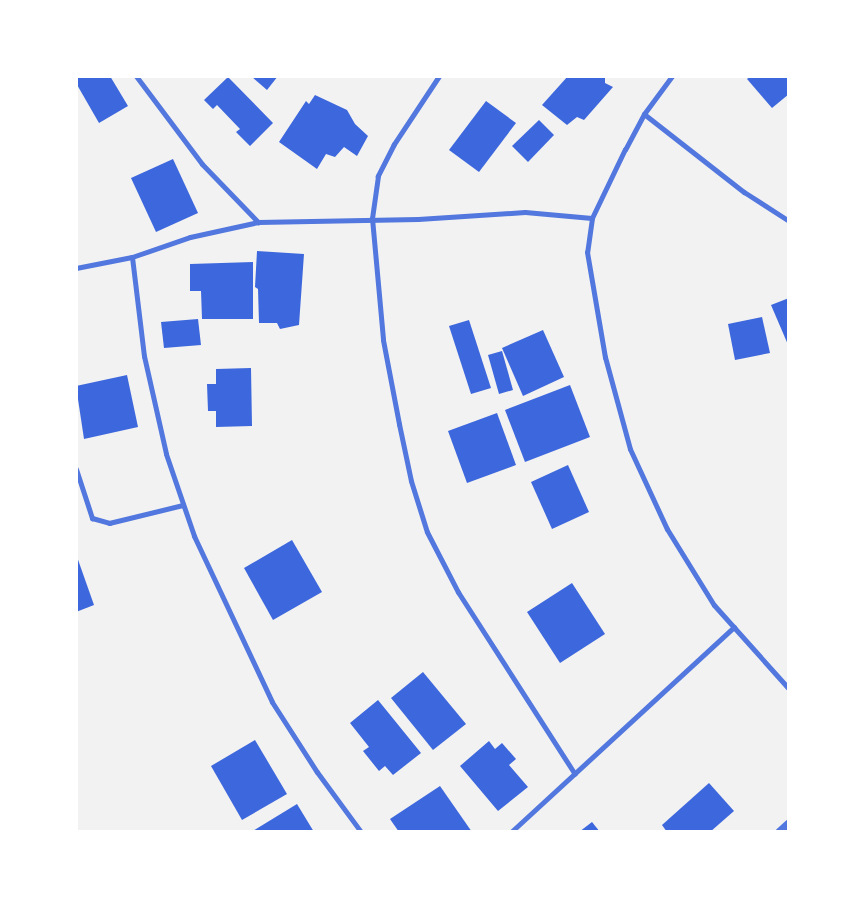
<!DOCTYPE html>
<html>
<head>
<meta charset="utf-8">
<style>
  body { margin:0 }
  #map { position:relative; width:865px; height:908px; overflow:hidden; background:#f2f2f2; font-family:Georgia,serif }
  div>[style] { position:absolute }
  .building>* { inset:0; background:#3d67dc }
  .minor>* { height:5px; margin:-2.5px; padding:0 2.5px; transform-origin:2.5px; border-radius:2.5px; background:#5277de }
  .tertiary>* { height:9px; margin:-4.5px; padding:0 4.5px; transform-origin:4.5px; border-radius:4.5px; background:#5277de }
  span { translate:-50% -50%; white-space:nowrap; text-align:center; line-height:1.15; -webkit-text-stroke:5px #fff; paint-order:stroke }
  .frame { position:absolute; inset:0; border:78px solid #fff; pointer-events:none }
</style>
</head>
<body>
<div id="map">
  <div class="building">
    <div style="clip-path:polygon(76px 76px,110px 76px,128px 106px,99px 123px,76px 83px)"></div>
    <div style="clip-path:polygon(251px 76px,278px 76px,267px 90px)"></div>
    <div style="clip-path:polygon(568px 76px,605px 76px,605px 83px,613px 87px,584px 120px,577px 117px,567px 125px,542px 105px)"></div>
    <div style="clip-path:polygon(751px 76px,789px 76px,789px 94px,772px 108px,747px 79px)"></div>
    <div style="clip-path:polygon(228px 77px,273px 123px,250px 146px,236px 132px,240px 129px,217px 105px,213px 109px,204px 100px)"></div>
    <div style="clip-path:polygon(315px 95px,347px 110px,355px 124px,368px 136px,357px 156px,344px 147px,335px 157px,326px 154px,317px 169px,279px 142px,306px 101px,309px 104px)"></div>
    <div style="clip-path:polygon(486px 101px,516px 123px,479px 172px,449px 150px)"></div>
    <div style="clip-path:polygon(539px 120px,554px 135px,528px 162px,512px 146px)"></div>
    <div style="clip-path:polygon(173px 159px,198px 213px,156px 232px,131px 178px)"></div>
    <div style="clip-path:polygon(257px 251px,304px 254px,299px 325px,280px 329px,277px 323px,259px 323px,258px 289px,255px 287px)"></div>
    <div style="clip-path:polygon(253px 262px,253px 319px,202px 319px,201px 291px,190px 291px,190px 264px)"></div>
    <div style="clip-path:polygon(789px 298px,789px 347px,771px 305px)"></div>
    <div style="clip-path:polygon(762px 317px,770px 353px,735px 360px,728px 324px)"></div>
    <div style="clip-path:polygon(198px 319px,201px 345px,164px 348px,161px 322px)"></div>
    <div style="clip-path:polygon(469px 320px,491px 388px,471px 394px,449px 326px)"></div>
    <div style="clip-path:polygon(543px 330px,564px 377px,523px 396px,502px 348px)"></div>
    <div style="clip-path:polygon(502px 351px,513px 390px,499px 394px,488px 355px)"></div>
    <div style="clip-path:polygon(251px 368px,252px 426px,216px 427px,216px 411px,208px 411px,207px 384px,216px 384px,216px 369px)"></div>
    <div style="clip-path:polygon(127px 375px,138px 427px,84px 439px,76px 386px)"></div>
    <div style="clip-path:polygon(570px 385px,590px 437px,525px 462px,505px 410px)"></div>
    <div style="clip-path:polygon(497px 413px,516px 465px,467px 483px,448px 431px)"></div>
    <div style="clip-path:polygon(568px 465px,589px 512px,552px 529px,531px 482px)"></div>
    <div style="clip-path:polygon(292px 540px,322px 592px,273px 620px,244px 568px)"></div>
    <div style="clip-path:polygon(76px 554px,94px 605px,76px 612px)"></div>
    <div style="clip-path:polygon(572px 583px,605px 634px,560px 663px,527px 612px)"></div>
    <div style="clip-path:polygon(423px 672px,466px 724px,433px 750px,391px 698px)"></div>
    <div style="clip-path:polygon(378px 700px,421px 753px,393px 775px,385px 766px,379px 771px,363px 751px,369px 747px,350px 723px)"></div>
    <div style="clip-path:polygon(255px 740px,287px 794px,242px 820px,211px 766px)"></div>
    <div style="clip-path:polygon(489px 741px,495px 749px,502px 743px,516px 759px,509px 765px,528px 787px,498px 811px,460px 766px)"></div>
    <div style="clip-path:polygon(709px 783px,734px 811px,710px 832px,667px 832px,662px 825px)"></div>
    <div style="clip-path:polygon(440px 786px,472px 832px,399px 832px,390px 819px)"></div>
    <div style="clip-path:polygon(297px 804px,314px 832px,251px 832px)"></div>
    <div style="clip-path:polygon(592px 822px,600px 832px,579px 832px)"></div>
  </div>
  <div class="minor">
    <div style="left:136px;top:76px;width:110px;rotate:53.1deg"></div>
    <div style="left:202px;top:164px;width:81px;rotate:46deg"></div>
    <div style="left:439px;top:76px;width:82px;rotate:123.5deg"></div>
    <div style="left:394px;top:144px;width:36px;rotate:117deg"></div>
    <div style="left:378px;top:176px;width:42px;rotate:98.1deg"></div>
    <div style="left:372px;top:218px;width:122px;rotate:84.8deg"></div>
    <div style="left:383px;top:340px;width:86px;rotate:79.2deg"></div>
    <div style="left:399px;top:424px;width:58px;rotate:78.1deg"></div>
    <div style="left:411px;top:481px;width:53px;rotate:72.6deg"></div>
    <div style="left:427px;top:532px;width:68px;rotate:62.7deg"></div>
    <div style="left:458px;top:592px;width:216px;rotate:57.3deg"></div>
    <div style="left:672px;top:76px;width:47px;rotate:126.4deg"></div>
    <div style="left:644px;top:114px;width:40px;rotate:118deg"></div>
    <div style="left:625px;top:149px;width:76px;rotate:115.6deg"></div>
    <div style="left:592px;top:218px;width:34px;rotate:98deg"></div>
    <div style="left:587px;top:252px;width:107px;rotate:80.3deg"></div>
    <div style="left:605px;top:357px;width:95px;rotate:74.8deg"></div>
    <div style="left:630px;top:449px;width:88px;rotate:65.2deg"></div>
    <div style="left:667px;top:529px;width:89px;rotate:58.3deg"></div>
    <div style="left:714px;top:605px;width:113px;rotate:48.2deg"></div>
    <div style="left:644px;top:114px;width:127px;rotate:38deg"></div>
    <div style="left:744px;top:192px;width:54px;rotate:32.8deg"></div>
    <div style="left:132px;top:257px;width:100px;rotate:83.1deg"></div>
    <div style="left:144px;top:356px;width:100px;rotate:77.3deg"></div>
    <div style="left:166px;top:454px;width:87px;rotate:71.1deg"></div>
    <div style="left:194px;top:536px;width:183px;rotate:64.8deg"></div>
    <div style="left:272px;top:702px;width:83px;rotate:57.3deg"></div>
    <div style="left:317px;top:772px;width:74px;rotate:53.7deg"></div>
    <div style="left:76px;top:268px;width:57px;rotate:-11.1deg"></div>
    <div style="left:132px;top:257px;width:61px;rotate:-19deg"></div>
    <div style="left:190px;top:237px;width:70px;rotate:-12.4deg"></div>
    <div style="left:258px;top:222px;width:160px;rotate:-1.1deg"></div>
    <div style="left:418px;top:219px;width:107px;rotate:-3.7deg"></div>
    <div style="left:525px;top:212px;width:67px;rotate:5.1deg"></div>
    <div style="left:76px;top:469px;width:52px;rotate:71.9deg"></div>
    <div style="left:92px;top:518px;width:18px;rotate:16deg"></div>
    <div style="left:109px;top:523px;width:76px;rotate:-13.7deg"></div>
    <div style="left:511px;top:832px;width:303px;rotate:-42.6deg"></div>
  </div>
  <div class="tertiary">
    <div style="left:779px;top:832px;width:13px;rotate:-42deg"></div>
  </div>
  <div class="frame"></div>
</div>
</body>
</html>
